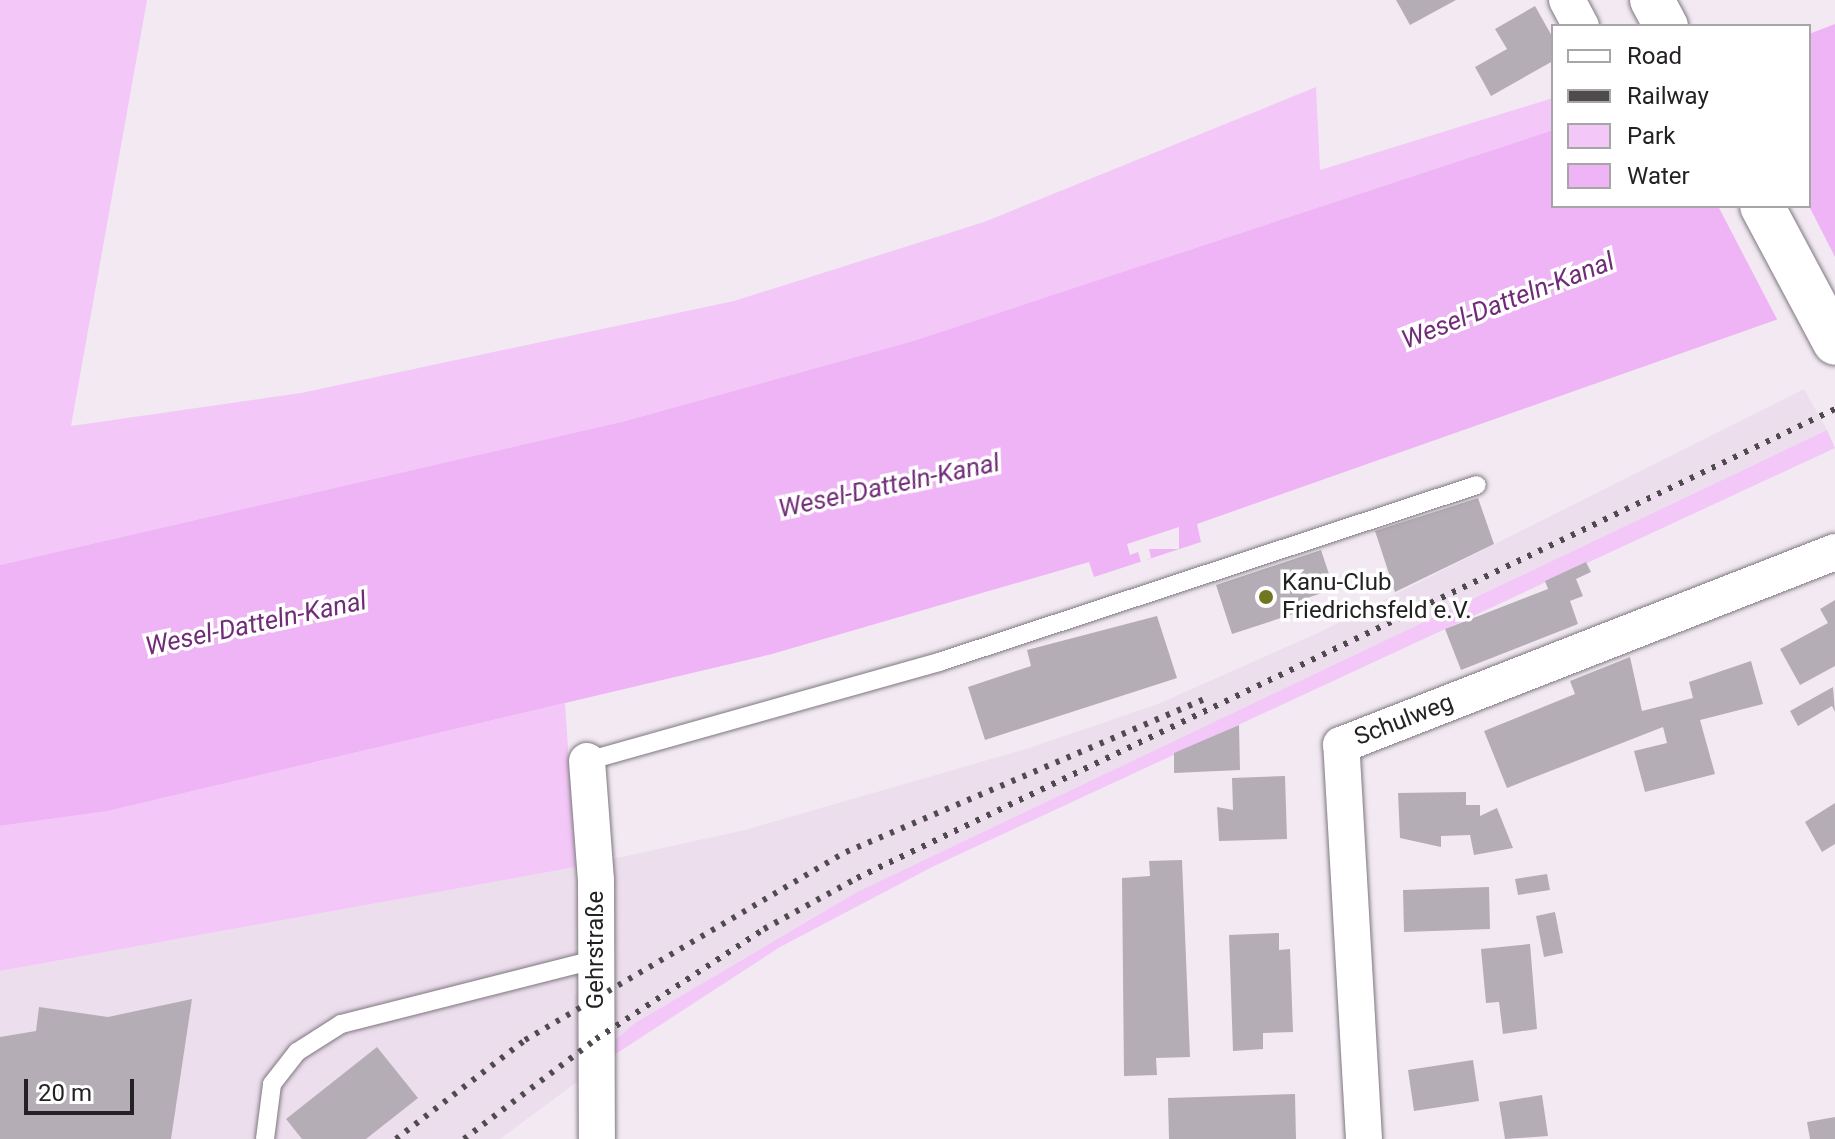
<!DOCTYPE html>
<html>
<head>
<meta charset="utf-8">
<style>
  body { margin:0 }
  #map { position:relative; width:1835px; height:1139px; overflow:hidden; background:#f2e9f3; font-family:Roboto,sans-serif }
  div>[style] { position:absolute }
  .built>* { inset:0; background:#eddeee }
  .green>* { inset:0; background:#f3c7f8 }
  .water>* { inset:0; background:#efb4f5 }
  .pier>* { inset:0; background:#f2e9f3 }
  .building>* { inset:0; background:#b5adb6 }
  .roads { filter:drop-shadow(0 0 2px #7e777f) drop-shadow(0 0 2px #7e777f) }
  .lane>* { height:18px; margin:-9px; padding:0 9px; transform-origin:9px; border-radius:9px; background:#fff }
  .street>* { height:36px; margin:-18px; padding:0 18px; transform-origin:18px; border-radius:18px; background:#fff }
  .secondary>* { height:44px; margin:-22px; padding:0 22px; transform-origin:22px; border-radius:22px; background:#fff }
  .rail>* { height:6px; margin-top:-3px; transform-origin:0; background:repeating-linear-gradient(90deg,#4e4a4e 0 4px,transparent 0 12px) }
  .dots>* { width:22px; height:22px; translate:-50% -50%; box-sizing:border-box; border:4px solid #fff; border-radius:50% }
  span { translate:-50% -50%; white-space:nowrap; text-align:center; line-height:1.15; -webkit-text-stroke:7px #fff; paint-order:stroke }
  .poi-label { font-size:24px; color:#242124 }
  .left { translate:0 -50%; text-align:left }
  .street-label { font-size:24px; color:#242124 }
  .water-label { font-size:26px; color:#702c78; font-style:italic }
  .legend { position:absolute; left:1551px; top:24px; width:260px; height:184px; box-sizing:border-box; background:#fff; border:2px solid #a7a6a7; margin:0; padding:10px 14px; list-style:none; font-size:24px; color:#242124 }
  .legend li { display:flex; align-items:center; gap:16px; height:40px }
  .legend b { width:40px; border:2px solid #a7a6a7 }
  .scale { position:absolute; left:24px; top:1079px; width:110px; height:36px; box-sizing:border-box; border:4px solid #242124; border-top:0; padding-left:10px; font-size:24px; line-height:28px; white-space:nowrap; color:#242124; -webkit-text-stroke:6px #fff; paint-order:stroke }
</style>
</head>
<body>
<div id="map">
  <div class="built">
    <div style="clip-path:polygon(evenodd,1804px 389px,1827px 430px,857px 892px,635px 1023px,608px 1059px,500px 1139px,0 1139px,0 971px,576px 867px,745px 830px,1026px 749px,1158px 704px,1318px 633px,1804px 389px,578px 901px,604px 979px,574px 995px,574px 994px,578px 901px)"></div>
  </div>
  <div class="green">
    <div style="clip-path:polygon(0 0,147px 0,71px 426px,301px 393px,734px 301px,984px 222px,1316px 87px,1320px 170px,1553px 98px,1553px 130px,913px 341px,625px 421px,0 565px)"></div>
    <div style="clip-path:polygon(1827px 430px,1835px 448px,932px 867px,780px 947px,608px 1059px,606px 1048px,635px 1023px,857px 892px)"></div>
    <div style="clip-path:polygon(565px 703px,576px 867px,0 971px,0 826px,108px 811px)"></div>
  </div>
  <div class="water">
    <div style="clip-path:polygon(1835px 24px,1835px 299px,1197px 524px,1201px 542px,1094px 577px,1089px 562px,772px 654px,108px 811px,0 826px,0 565px,625px 421px,913px 341px,1553px 130px,1553px 206px,1809px 206px,1809px 34px)"></div>
  </div>
  <div class="pier">
    <div style="clip-path:polygon(1718px 206px,1809px 206px,1835px 257px,1835px 303px,1779px 323px)"></div>
    <div style="clip-path:polygon(1179px 527px,1179px 549px,1149px 549px,1151px 558px,1141px 562px,1138px 552px,1130px 555px,1127px 544px)"></div>
  </div>
  <div class="building">
    <div style="clip-path:polygon(1396px 0,1456px 0,1410px 25px)"></div>
    <div style="clip-path:polygon(1535px 6px,1553px 38px,1553px 61px,1491px 96px,1475px 67px,1507px 49px,1495px 29px)"></div>
    <div style="clip-path:polygon(1478px 498px,1494px 544px,1395px 592px,1375px 531px)"></div>
    <div style="clip-path:polygon(1321px 550px,1334px 589px,1289px 604px,1293px 614px,1232px 634px,1216px 585px)"></div>
    <div style="clip-path:polygon(1586px 562px,1591px 572px,1576px 579px,1583px 596px,1570px 601px,1578px 624px,1461px 670px,1445px 629px,1548px 589px,1545px 581px)"></div>
    <div style="clip-path:polygon(1835px 600px,1835px 666px,1800px 685px,1780px 649px,1828px 623px,1820px 609px)"></div>
    <div style="clip-path:polygon(1157px 616px,1177px 678px,985px 740px,968px 687px,1031px 666px,1027px 650px)"></div>
    <div style="clip-path:polygon(1630px 657px,1642px 711px,1693px 698px,1689px 682px,1751px 661px,1763px 704px,1700px 720px,1715px 774px,1645px 792px,1634px 751px,1667px 743px,1663px 727px,1507px 788px,1484px 731px,1575px 694px,1570px 681px)"></div>
    <div style="clip-path:polygon(1833px 687px,1835px 712px,1832px 706px,1798px 726px,1790px 711px)"></div>
    <div style="clip-path:polygon(1239px 725px,1240px 770px,1174px 773px,1174px 753px)"></div>
    <div style="clip-path:polygon(1285px 776px,1287px 839px,1219px 841px,1217px 807px,1233px 810px,1232px 778px)"></div>
    <div style="clip-path:polygon(1466px 792px,1466px 805px,1480px 805px,1480px 816px,1497px 808px,1513px 848px,1474px 855px,1470px 835px,1441px 836px,1441px 847px,1400px 838px,1398px 793px)"></div>
    <div style="clip-path:polygon(1835px 803px,1835px 844px,1822px 852px,1805px 822px)"></div>
    <div style="clip-path:polygon(1182px 860px,1190px 1057px,1156px 1058px,1157px 1075px,1124px 1076px,1122px 878px,1150px 876px,1149px 861px)"></div>
    <div style="clip-path:polygon(1547px 874px,1550px 890px,1518px 895px,1515px 879px)"></div>
    <div style="clip-path:polygon(1489px 887px,1490px 929px,1404px 932px,1403px 890px)"></div>
    <div style="clip-path:polygon(1555px 912px,1563px 953px,1544px 957px,1536px 916px)"></div>
    <div style="clip-path:polygon(1279px 933px,1279px 950px,1290px 949px,1293px 1032px,1263px 1033px,1263px 1049px,1233px 1051px,1229px 935px)"></div>
    <div style="clip-path:polygon(1530px 944px,1537px 1029px,1503px 1034px,1499px 1002px,1486px 1003px,1481px 949px)"></div>
    <div style="clip-path:polygon(192px 999px,171px 1139px,0 1139px,0 1037px,36px 1031px,39px 1007px,108px 1017px)"></div>
    <div style="clip-path:polygon(377px 1047px,418px 1098px,366px 1139px,302px 1139px,286px 1119px)"></div>
    <div style="clip-path:polygon(1473px 1060px,1479px 1101px,1414px 1111px,1408px 1070px)"></div>
    <div style="clip-path:polygon(1295px 1094px,1296px 1139px,1169px 1139px,1168px 1098px)"></div>
    <div style="clip-path:polygon(1542px 1095px,1548px 1136px,1505px 1139px,1499px 1102px)"></div>
    <div style="clip-path:polygon(1835px 1117px,1835px 1139px,1810px 1139px,1807px 1122px)"></div>
  </div>
  <div class="roads">
    <div class="lane">
      <div style="left:587px;top:761px;width:366px;rotate:-15.7deg"></div>
      <div style="left:939px;top:662px;width:566px;rotate:-18.21deg"></div>
      <div style="left:265px;top:1139px;width:55px;rotate:-82.7deg"></div>
      <div style="left:272px;top:1084px;width:41px;rotate:-52deg"></div>
      <div style="left:297px;top:1052px;width:52px;rotate:-32.5deg"></div>
      <div style="left:341px;top:1024px;width:261px;rotate:-14.2deg"></div>
    </div>
    <div class="street">
      <div style="left:1567px;top:0;width:30px;rotate:62deg"></div>
      <div style="left:587px;top:761px;width:119px;rotate:85.7deg"></div>
      <div style="left:596px;top:880px;width:259px;rotate:89.8deg"></div>
      <div style="left:1364px;top:1139px;width:395px;rotate:-93.3deg"></div>
      <div style="left:1341px;top:745px;width:530px;rotate:-21.34deg"></div>
    </div>
    <div class="secondary">
      <div style="left:1652px;top:0;width:30px;rotate:62deg"></div>
      <div style="left:1762px;top:206px;width:155px;rotate:61.9deg"></div>
    </div>
  </div>
  <div class="rail">
    <div style="left:396px;top:1139px;width:163px;rotate:-37.5deg"></div>
    <div style="left:525px;top:1040px;width:372px;rotate:-30.4deg"></div>
    <div style="left:846px;top:852px;width:389px;rotate:-23.1deg"></div>
    <div style="left:464px;top:1139px;width:166px;rotate:-37.1deg"></div>
    <div style="left:596px;top:1039px;width:201px;rotate:-33.2deg"></div>
    <div style="left:764px;top:929px;width:106px;rotate:-28.7deg"></div>
    <div style="left:857px;top:878px;width:1085px;rotate:-25.62deg"></div>
  </div>
  <div class="dots">
    <div style="left:1266px;top:597px;background:#717720"></div>
  </div>
  <div class="poi-label">
    <span class="left" style="left:1282px;top:597px">Kanu-Club<br>Friedrichsfeld e.V.</span>
  </div>
  <div class="street-label">
    <span style="left:1404px;top:720px;rotate:-21deg">Schulweg</span>
    <span style="left:596px;top:950px;rotate:-90deg">Gehrstraße</span>
  </div>
  <div class="water-label">
    <span style="left:1508px;top:301px;rotate:-21deg">Wesel-Datteln-Kanal</span>
    <span style="left:889px;top:486px;rotate:-12deg">Wesel-Datteln-Kanal</span>
    <span style="left:256px;top:624px;rotate:-12deg">Wesel-Datteln-Kanal</span>
  </div>
  <ul class="legend">
  <li><b style="height:10px;background:#fff"></b>Road</li>
  <li><b style="height:10px;background:#4e4a4e"></b>Railway</li>
  <li><b style="height:22px;background:#f3c7f8"></b>Park</li>
  <li><b style="height:22px;background:#efb4f5"></b>Water</li>
  </ul>
  <div class="scale">20 m</div>
</div>
</body>
</html>
